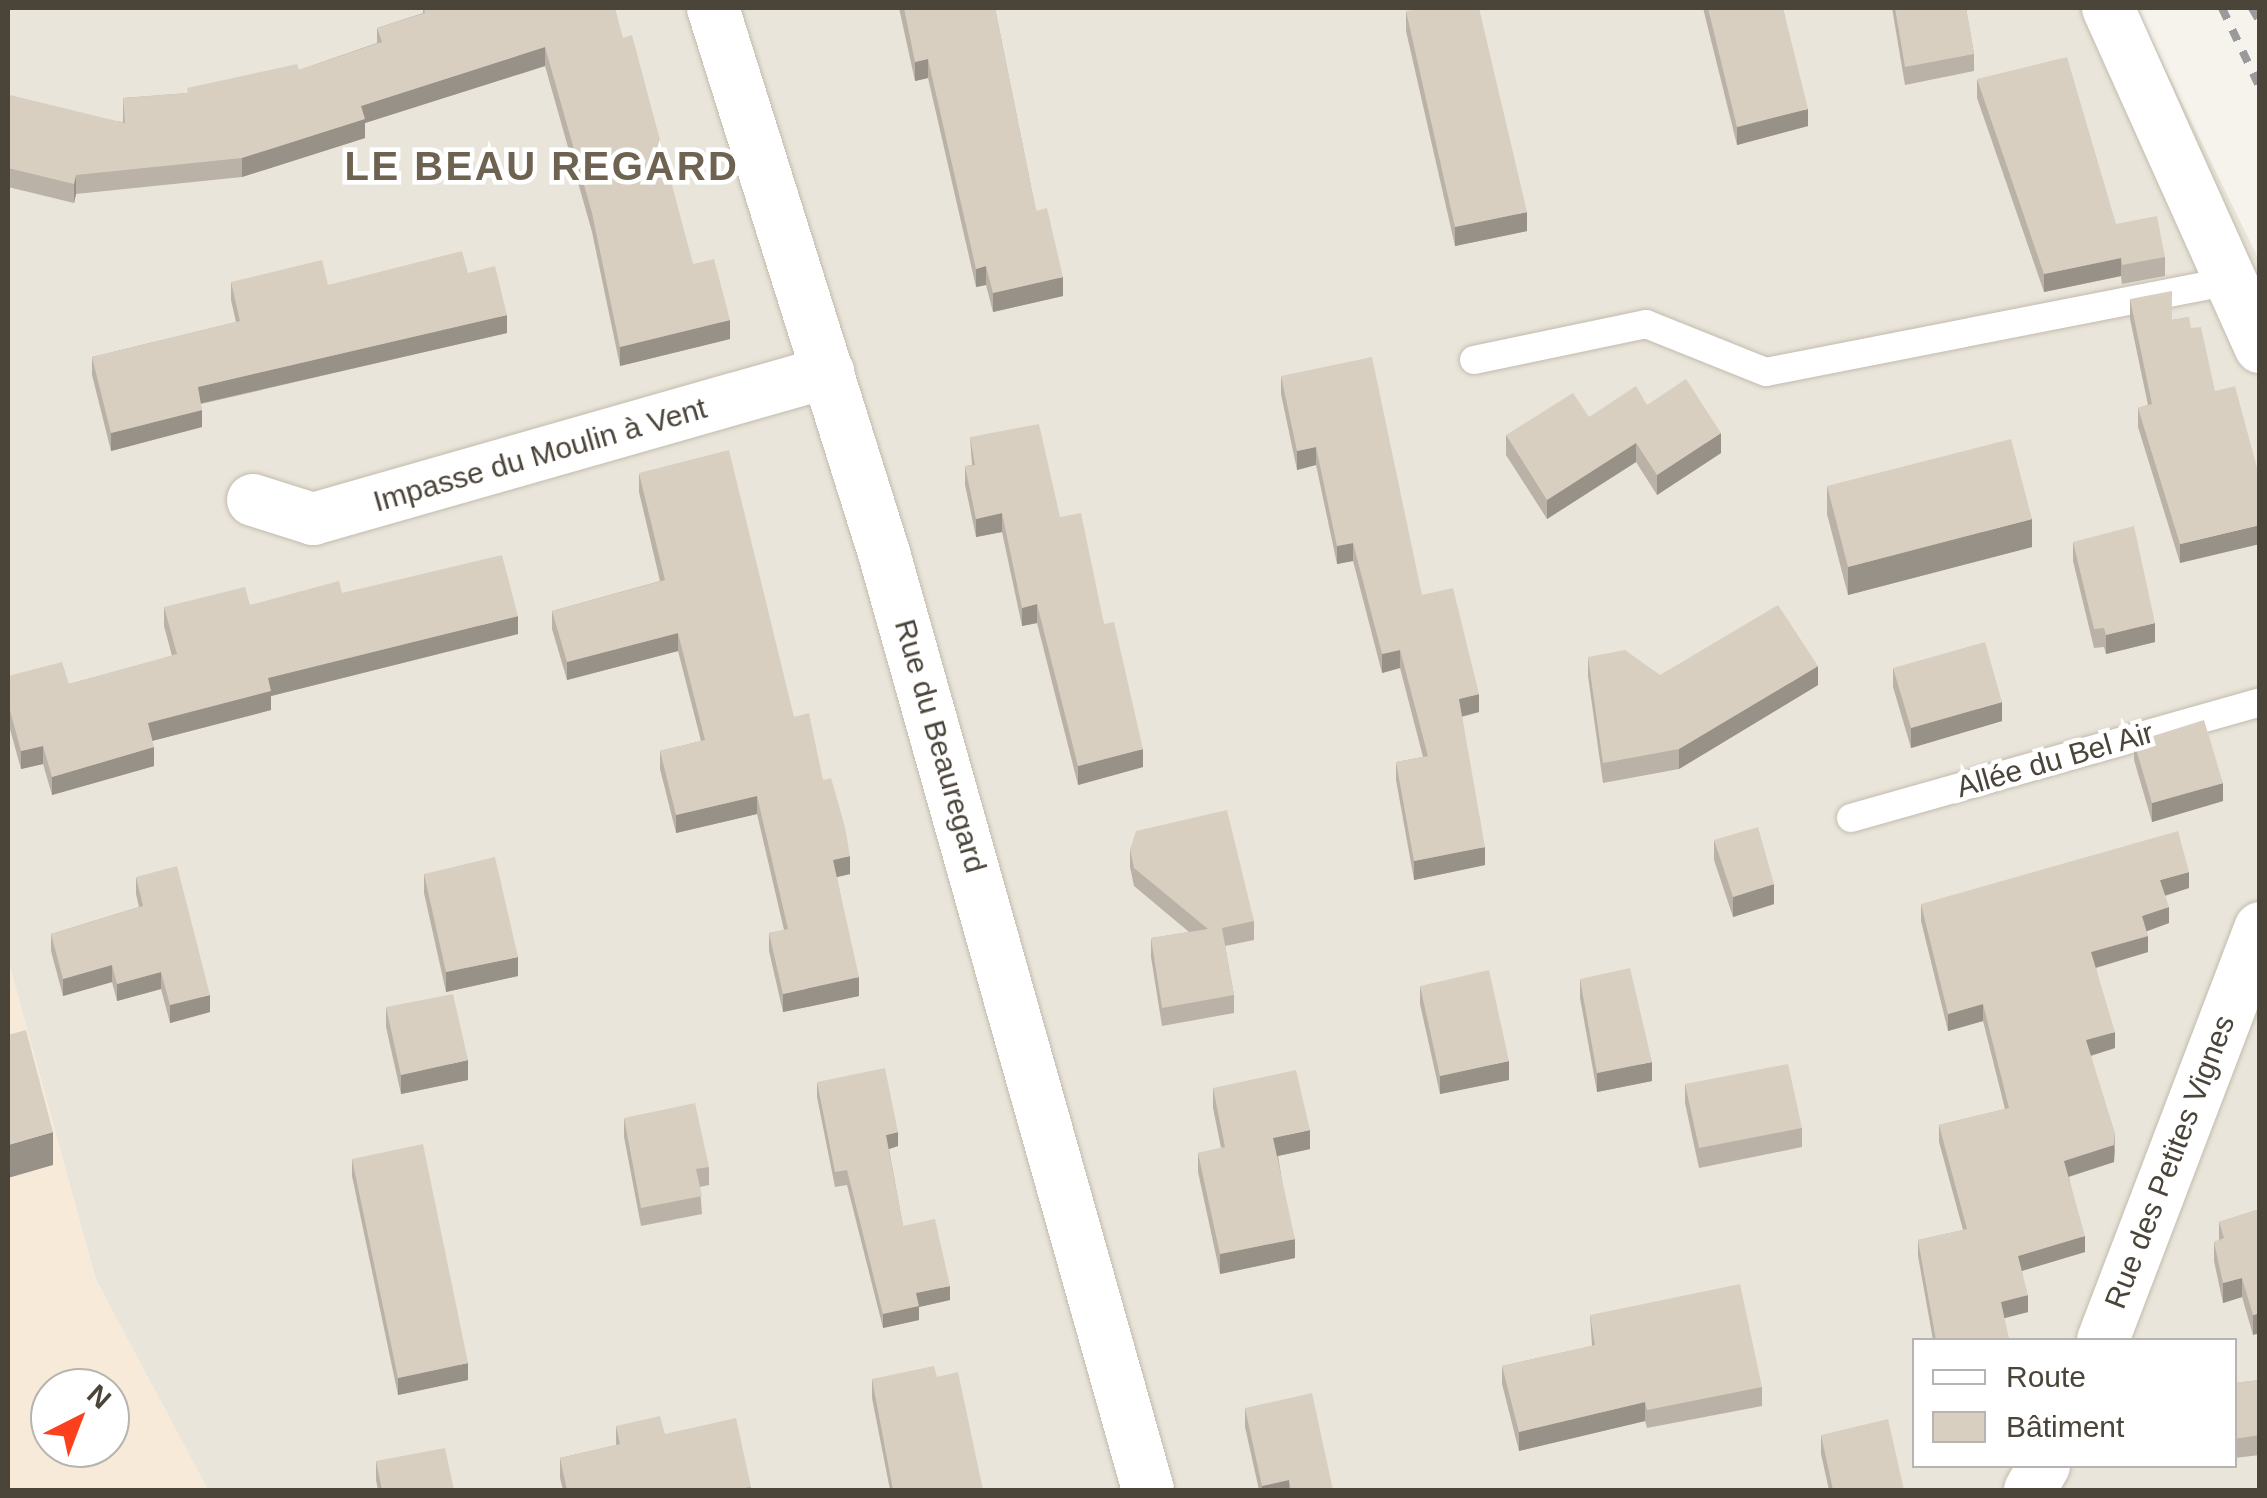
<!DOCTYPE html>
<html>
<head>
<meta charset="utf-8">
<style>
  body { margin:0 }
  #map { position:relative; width:2267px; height:1498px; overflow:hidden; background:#f6f3ec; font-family:Arial,sans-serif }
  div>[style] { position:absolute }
  .residential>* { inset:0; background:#eae5da }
  .commercial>* { inset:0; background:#f7ead8 }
  .roads { filter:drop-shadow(0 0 2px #c2bbae) drop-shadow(0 0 2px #c2bbae) }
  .lane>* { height:28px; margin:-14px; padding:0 14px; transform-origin:14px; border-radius:14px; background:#fff }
  .street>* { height:52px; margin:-26px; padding:0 26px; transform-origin:26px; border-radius:26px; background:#fff }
  .rail>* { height:8px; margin-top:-4px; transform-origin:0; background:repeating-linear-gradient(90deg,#9a9a9a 0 12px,transparent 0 24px) }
  .wall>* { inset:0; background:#bab2a6 }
  .shaded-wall>* { inset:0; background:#979187 }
  .building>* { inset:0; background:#d8cfc1 }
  span { translate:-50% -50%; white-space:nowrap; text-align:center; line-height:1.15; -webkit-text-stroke:9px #fff; paint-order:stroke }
  .street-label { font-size:30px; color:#4b4439 }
  .district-label { font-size:40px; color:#6e6250; font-weight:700; letter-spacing:2.5px }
  .frame { position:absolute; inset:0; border:10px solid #4b4439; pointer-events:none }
  .legend { position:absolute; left:1912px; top:1338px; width:325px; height:130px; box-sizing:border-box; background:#fff; border:2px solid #b7b4b0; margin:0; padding:12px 18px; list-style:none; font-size:30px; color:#4b4439 }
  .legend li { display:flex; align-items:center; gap:20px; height:50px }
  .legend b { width:50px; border:2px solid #b7b4b0 }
  .north { position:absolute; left:30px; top:1368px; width:100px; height:100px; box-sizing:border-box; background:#fff; border:2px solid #b7b4b0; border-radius:50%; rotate:42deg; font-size:28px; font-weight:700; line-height:40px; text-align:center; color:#4b4439 }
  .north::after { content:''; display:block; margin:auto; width:35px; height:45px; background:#fc3f1d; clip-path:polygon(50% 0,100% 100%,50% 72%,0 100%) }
</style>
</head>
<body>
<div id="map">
  <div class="residential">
    <div style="clip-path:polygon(evenodd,8px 8px,2136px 8px,2259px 260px,2259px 1490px,208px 1490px,96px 1280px,8px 960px,8px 8px,1914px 1340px,2234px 1340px,2234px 1466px,1914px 1466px,1914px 1340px)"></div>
  </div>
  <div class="commercial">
    <div style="clip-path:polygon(evenodd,8px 960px,96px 1280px,208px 1490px,8px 1490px,8px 960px,50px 1388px,110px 1388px,110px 1448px,50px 1448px,50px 1388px)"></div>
  </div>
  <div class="roads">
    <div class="lane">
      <div style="left:1474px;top:360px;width:176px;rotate:-11.8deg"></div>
      <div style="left:1646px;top:324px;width:129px;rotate:21.8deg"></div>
      <div style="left:1766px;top:372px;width:473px;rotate:-11.1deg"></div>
      <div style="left:1851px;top:818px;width:425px;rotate:-15.8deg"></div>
    </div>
    <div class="street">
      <div style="left:713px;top:8px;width:571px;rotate:72.58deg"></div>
      <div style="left:884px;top:553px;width:973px;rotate:74.26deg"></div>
      <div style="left:2108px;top:8px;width:372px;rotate:65.8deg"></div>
      <div style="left:253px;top:500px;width:63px;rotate:17.6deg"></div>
      <div style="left:313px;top:519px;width:536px;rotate:-15.93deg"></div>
      <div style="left:2103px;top:1340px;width:441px;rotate:-69.1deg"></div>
      <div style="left:2030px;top:1490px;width:28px;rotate:-60deg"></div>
    </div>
  </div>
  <div class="rail">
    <div style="left:2222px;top:8px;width:89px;rotate:64.6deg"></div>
    <div style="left:2252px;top:8px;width:16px;rotate:60deg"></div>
  </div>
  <div class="wall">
    <div style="clip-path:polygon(423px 8px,623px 38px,693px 264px,730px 339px,620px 366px,592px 232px,545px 66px,365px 123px,365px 138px,242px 177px,76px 194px,74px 203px,8px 187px,8px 107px,123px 122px,123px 98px,188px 93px,299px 70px,377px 43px,377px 28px,423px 13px)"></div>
    <div style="clip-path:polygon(899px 8px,995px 8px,1036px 211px,1063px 296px,993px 312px,986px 285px,976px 287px,928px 78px,915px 81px)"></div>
    <div style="clip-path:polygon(1703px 8px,1783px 8px,1808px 126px,1737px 145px)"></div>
    <div style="clip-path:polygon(1892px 8px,1966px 8px,1974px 54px,1974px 71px,1905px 85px)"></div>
    <div style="clip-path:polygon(1406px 11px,1527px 231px,1455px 246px,1406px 31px)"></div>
    <div style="clip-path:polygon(1977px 79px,2116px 224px,2165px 257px,2165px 276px,2122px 284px,2121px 276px,2044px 292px,1977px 98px)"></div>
    <div style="clip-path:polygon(468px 273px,507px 333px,201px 404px,202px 427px,111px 451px,92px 375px,92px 357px,236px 322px,231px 300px,231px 282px,328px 285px)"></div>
    <div style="clip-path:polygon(2130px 299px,2172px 320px,2189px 317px,2180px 563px,2138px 427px,2138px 408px,2148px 405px,2130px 319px)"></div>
    <div style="clip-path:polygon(1281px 376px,1422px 595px,1479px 712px,1462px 717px,1485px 865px,1414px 880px,1396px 780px,1396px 762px,1423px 757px,1400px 668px,1382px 673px,1353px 561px,1337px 564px,1316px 465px,1297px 470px,1281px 394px)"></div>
    <div style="clip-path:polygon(1647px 405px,1721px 453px,1657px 495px,1636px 462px,1547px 519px,1506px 455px,1506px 435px)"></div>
    <div style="clip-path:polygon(970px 437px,1060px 517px,1104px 624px,1143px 767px,1078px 785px,1037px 623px,1022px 626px,1002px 532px,976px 537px,965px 485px,965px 466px,972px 465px)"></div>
    <div style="clip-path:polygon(639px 473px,794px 717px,823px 780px,850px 874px,837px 877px,859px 996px,783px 1012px,769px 951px,769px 933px,784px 930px,757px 814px,676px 833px,660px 769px,660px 751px,701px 741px,678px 651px,567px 680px,552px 629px,552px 611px,660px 581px,639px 492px)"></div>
    <div style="clip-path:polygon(1827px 486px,2032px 547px,1848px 595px,1827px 514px)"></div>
    <div style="clip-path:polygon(2073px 542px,2155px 642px,2106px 654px,2104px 647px,2094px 648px,2073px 561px)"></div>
    <div style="clip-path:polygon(342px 593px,518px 634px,271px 696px,271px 710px,152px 741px,154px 766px,52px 795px,43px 764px,21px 769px,8px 722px,8px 676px,69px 684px,172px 656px,164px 626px,164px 607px,250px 605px)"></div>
    <div style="clip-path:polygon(1588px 657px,1660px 675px,1818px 685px,1679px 769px,1603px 783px,1588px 676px)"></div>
    <div style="clip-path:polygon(1893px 668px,2002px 721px,1911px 748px,1893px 687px)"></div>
    <div style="clip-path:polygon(2134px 742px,2223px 801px,2152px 822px,2134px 760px)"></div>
    <div style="clip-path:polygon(1714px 840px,1774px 904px,1733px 917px,1714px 860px)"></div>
    <div style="clip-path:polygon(1130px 849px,1254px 921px,1254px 940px,1225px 946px,1234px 995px,1234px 1013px,1162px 1026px,1151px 957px,1151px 938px,1189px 932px,1134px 886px,1130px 867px)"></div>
    <div style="clip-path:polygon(424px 874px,518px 976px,446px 992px,424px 893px)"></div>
    <div style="clip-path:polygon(136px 877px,210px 1012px,170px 1023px,161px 989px,117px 1001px,112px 982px,63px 996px,51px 951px,51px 934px,139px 907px,136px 894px)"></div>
    <div style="clip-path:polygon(2189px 888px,2165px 896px,2169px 923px,2147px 931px,2148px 952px,2096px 968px,2115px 1048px,2091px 1056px,2115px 1150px,2114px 1162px,2069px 1177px,2085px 1252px,2022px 1271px,2028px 1312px,2004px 1318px,2009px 1340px,1933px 1340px,1918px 1256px,1918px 1240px,1963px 1230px,1939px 1142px,1939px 1125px,2005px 1109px,1983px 1021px,1948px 1031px,1921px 921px,1921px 904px)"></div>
    <div style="clip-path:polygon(1580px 979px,1652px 1081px,1597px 1092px,1580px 998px)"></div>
    <div style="clip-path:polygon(1420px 986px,1509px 1080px,1440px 1094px,1420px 1004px)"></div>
    <div style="clip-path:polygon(386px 1007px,468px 1080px,401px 1094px,386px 1027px)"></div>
    <div style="clip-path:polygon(817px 1082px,898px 1146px,889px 1149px,903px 1226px,950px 1300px,919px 1307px,919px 1320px,883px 1328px,847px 1185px,835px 1187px,817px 1097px)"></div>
    <div style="clip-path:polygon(1685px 1084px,1802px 1128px,1802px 1147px,1699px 1168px,1685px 1103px)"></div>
    <div style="clip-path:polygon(1213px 1088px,1310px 1149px,1278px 1156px,1295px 1258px,1220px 1274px,1198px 1172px,1198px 1153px,1221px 1148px,1213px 1108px)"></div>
    <div style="clip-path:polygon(624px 1118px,709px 1167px,709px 1185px,700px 1187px,702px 1214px,641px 1226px,624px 1137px)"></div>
    <div style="clip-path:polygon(352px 1159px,468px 1380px,398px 1395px,352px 1176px)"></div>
    <div style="clip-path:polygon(2260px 1209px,2253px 1335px,2242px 1297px,2223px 1303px,2214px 1261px,2214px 1242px,2219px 1240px,2219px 1222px)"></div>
    <div style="clip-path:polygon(1590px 1315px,1762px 1387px,1762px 1406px,1647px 1428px,1645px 1421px,1519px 1451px,1502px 1384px,1502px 1366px,1592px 1346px)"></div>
    <div style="clip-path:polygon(937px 1377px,983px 1490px,890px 1490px,872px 1398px,872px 1379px)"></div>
    <div style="clip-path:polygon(2260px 1380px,2260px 1455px,2234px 1458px,2234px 1383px)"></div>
    <div style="clip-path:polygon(1245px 1408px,1333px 1490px,1259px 1490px,1245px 1427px)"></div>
    <div style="clip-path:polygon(616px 1426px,665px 1434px,751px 1487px,751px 1490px,563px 1490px,560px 1478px,560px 1458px,616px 1445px)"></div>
    <div style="clip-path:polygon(1821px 1435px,1904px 1490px,1829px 1490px,1821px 1454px)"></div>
    <div style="clip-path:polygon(376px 1461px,454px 1490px,378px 1490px,376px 1480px)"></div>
  </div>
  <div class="shaded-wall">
    <div style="clip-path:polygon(545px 47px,545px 66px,365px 123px,365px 138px,242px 177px,242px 158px,361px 106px)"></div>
    <div style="clip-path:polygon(928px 59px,928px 78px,915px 81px,915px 62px)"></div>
    <div style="clip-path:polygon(1808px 109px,1808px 126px,1737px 145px,1737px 127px)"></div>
    <div style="clip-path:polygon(76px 175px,76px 194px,74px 203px,74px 184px)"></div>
    <div style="clip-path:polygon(1527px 212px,1527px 231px,1455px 246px,1455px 227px)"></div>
    <div style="clip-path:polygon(2121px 258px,2121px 276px,2044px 292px,2044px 274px)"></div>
    <div style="clip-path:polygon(986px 266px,986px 285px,976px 287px,976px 269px)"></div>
    <div style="clip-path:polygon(1063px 277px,1063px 296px,993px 312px,993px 293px)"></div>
    <div style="clip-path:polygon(507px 315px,507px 333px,198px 404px,198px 387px)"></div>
    <div style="clip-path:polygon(730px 320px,730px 339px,620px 366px,620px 347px)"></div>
    <div style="clip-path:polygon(202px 410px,202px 427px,111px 451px,111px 433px)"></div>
    <div style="clip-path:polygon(1721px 433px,1721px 453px,1657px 495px,1657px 475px)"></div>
    <div style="clip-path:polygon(1636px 443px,1636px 462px,1547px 519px,1547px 500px)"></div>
    <div style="clip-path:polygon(1316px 447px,1316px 465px,1297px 470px,1297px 451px)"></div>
    <div style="clip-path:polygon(1002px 513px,1002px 532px,976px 537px,976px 519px)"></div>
    <div style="clip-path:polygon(2032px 519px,2032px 547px,1848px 595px,1848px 567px)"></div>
    <div style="clip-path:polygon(2260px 525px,2260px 544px,2180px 563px,2180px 544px)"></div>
    <div style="clip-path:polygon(1353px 543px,1353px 561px,1337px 564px,1337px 546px)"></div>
    <div style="clip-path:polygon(1037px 604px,1037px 623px,1022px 626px,1022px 608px)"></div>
    <div style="clip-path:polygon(518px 616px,518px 634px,271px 696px,271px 710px,148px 742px,148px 723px,268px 678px)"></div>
    <div style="clip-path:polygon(2155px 623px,2155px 642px,2106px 654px,2106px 635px)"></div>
    <div style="clip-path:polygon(678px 633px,678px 651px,567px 680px,567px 662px)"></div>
    <div style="clip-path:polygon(1400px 650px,1400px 668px,1382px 673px,1382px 654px)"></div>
    <div style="clip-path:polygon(1818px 666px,1818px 685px,1679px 769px,1679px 749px)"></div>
    <div style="clip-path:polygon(1479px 694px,1479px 712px,1459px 717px,1459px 699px)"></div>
    <div style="clip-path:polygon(2002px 702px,2002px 721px,1911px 748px,1911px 728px)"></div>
    <div style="clip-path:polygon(43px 746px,43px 764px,21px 769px,21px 751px)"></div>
    <div style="clip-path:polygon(154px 747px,154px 766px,52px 795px,52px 777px)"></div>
    <div style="clip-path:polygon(1143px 749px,1143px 767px,1078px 785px,1078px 766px)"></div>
    <div style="clip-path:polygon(2223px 783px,2223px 801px,2152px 822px,2152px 803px)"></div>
    <div style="clip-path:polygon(757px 796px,757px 814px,676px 833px,676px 815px)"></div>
    <div style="clip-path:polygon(1485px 847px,1485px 865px,1414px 880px,1414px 861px)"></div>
    <div style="clip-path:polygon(850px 856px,850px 874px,833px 878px,833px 860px)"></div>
    <div style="clip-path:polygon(2189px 872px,2189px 888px,2160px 897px,2160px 880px)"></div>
    <div style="clip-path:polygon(1774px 884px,1774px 904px,1733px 917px,1733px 897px)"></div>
    <div style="clip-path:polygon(2169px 907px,2169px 923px,2142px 933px,2142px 916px)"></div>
    <div style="clip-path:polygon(2148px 936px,2148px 952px,2091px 969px,2091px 952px)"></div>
    <div style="clip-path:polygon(518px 957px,518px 976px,446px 992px,446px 972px)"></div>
    <div style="clip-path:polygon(112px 965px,112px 982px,63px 996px,63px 979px)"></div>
    <div style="clip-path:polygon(161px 972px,161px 989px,117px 1001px,117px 984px)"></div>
    <div style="clip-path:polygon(859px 977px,859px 996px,783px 1012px,783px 994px)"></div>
    <div style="clip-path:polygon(210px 995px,210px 1012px,170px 1023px,170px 1005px)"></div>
    <div style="clip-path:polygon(1983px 1004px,1983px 1021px,1948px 1031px,1948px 1014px)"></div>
    <div style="clip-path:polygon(2115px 1032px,2115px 1048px,2086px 1057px,2086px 1040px)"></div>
    <div style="clip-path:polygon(468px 1060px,468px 1080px,401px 1094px,401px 1075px)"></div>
    <div style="clip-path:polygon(1509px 1061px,1509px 1080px,1440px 1094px,1440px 1076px)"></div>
    <div style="clip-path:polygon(1652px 1062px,1652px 1081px,1597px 1092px,1597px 1073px)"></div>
    <div style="clip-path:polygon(1310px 1130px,1310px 1149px,1273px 1157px,1273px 1138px)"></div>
    <div style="clip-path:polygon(53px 1132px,53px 1165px,8px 1178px,8px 1145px)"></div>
    <div style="clip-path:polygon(898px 1132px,898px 1146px,886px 1150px,886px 1135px)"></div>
    <div style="clip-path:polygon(2115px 1133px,2114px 1162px,2064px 1178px,2064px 1161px)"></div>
    <div style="clip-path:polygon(2085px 1236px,2085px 1252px,2018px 1272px,2018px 1256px)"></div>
    <div style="clip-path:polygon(1295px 1239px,1295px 1258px,1220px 1274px,1220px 1254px)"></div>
    <div style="clip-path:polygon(2242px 1278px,2242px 1297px,2223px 1303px,2223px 1283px)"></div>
    <div style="clip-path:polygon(950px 1286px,950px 1300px,919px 1307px,919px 1320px,883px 1328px,883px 1314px,916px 1293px)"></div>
    <div style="clip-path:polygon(2028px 1295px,2028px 1312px,2001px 1319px,2001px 1302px)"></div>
    <div style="clip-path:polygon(2260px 1313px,2260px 1333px,2253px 1335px,2253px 1315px)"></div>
    <div style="clip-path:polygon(468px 1363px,468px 1380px,398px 1395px,398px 1378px)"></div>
    <div style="clip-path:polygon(1645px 1402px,1645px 1421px,1519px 1451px,1519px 1432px)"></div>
    <div style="clip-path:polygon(1289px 1480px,1289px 1490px,1262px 1490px,1262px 1486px)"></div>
  </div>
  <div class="building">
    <div style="clip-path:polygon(424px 8px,615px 8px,623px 38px,632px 35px,693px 264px,714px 259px,730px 320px,620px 347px,592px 213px,545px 47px,361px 106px,365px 119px,242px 158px,76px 175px,74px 184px,8px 168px,8px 107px,10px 95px,125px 123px,123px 98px,188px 93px,187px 88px,297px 64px,299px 70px,382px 42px,377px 28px,425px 13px)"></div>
    <div style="clip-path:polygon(904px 8px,995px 8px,1036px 211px,1047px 208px,1063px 277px,993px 293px,986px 266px,976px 269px,928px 59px,915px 62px)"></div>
    <div style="clip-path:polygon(1424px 8px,1479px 8px,1527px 212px,1455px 227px,1406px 11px)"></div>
    <div style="clip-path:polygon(1708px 8px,1783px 8px,1808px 109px,1737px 127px)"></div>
    <div style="clip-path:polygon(1895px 8px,1966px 8px,1974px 54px,1905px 67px)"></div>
    <div style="clip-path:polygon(2067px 57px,2116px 224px,2157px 216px,2165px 257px,2122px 265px,2121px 258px,2044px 274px,1977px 79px)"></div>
    <div style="clip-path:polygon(462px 251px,468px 273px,495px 266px,507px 315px,198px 387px,202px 410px,111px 433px,92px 357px,240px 321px,231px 282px,322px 260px,328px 285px)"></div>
    <div style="clip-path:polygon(2172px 291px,2172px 320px,2189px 317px,2191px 328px,2201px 327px,2215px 391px,2235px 386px,2260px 479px,2260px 525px,2180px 544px,2138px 408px,2152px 404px,2130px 299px)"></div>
    <div style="clip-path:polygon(1372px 357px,1422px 595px,1453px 588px,1479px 694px,1459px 699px,1485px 847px,1414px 861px,1396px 762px,1428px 756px,1400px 650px,1382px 654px,1353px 543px,1337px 546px,1316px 447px,1297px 451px,1281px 376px)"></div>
    <div style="clip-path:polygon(1686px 379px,1721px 433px,1657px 475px,1636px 443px,1547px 500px,1506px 435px,1573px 393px,1589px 417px,1636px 386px,1647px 405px)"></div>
    <div style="clip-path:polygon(1039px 424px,1060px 517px,1081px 513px,1104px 624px,1114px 622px,1143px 749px,1078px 766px,1037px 604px,1022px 608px,1002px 513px,976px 519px,965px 466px,975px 465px,970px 437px)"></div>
    <div style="clip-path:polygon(2011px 439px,2032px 519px,1848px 567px,1827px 486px)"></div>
    <div style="clip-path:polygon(729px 450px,794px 717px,809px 713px,823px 780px,831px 778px,845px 827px,850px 856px,833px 860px,859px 977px,783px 994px,769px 933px,788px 929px,757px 796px,676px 815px,660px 751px,705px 740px,678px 633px,567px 662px,552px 611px,665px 580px,639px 473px)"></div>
    <div style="clip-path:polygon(2134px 526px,2155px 623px,2106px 635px,2104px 628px,2094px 629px,2073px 542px)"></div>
    <div style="clip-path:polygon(502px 555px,518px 616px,268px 678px,271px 691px,148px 723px,154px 747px,52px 777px,43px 746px,21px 751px,8px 703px,8px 676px,62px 662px,69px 684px,177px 654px,164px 607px,245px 587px,250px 605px,339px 581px,342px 593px)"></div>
    <div style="clip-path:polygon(1778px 605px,1818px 666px,1679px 749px,1603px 763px,1588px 657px,1625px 650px,1660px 675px)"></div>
    <div style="clip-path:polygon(1985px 642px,2002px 702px,1911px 728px,1893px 668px)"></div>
    <div style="clip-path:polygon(2204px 720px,2223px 783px,2152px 803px,2134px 742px)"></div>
    <div style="clip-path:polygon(1227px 810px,1254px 921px,1222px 928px,1234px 995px,1162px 1008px,1151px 938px,1208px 929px,1134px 868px,1130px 849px,1136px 831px)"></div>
    <div style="clip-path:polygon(1758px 827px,1774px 884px,1733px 897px,1714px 840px)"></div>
    <div style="clip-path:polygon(2178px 831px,2189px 872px,2160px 880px,2169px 907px,2142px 916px,2148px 936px,2091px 952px,2115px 1032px,2086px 1040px,2115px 1133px,2114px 1145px,2064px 1161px,2085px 1236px,2018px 1256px,2028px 1295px,2001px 1302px,2009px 1340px,1936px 1340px,1918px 1240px,1967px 1229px,1939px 1125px,2009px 1108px,1983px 1004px,1948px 1014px,1921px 904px)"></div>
    <div style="clip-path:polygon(495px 857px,518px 957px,446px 972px,424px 874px)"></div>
    <div style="clip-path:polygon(177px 866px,210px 995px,170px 1005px,161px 972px,117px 984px,112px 965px,63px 979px,51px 934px,143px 906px,136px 877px)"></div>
    <div style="clip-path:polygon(1630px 968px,1652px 1062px,1597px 1073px,1580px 979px)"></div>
    <div style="clip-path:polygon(1489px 970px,1509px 1061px,1440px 1076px,1420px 986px)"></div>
    <div style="clip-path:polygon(453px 994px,468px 1060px,401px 1075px,386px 1007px)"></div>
    <div style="clip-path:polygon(26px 1030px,53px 1132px,8px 1145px,8px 1035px)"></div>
    <div style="clip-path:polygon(1788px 1064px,1802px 1128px,1699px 1148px,1685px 1084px)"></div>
    <div style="clip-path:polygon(885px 1068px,898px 1132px,886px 1135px,903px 1226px,935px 1219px,950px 1286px,916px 1293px,919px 1306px,883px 1314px,847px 1170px,835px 1172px,817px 1082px)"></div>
    <div style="clip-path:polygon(1296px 1070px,1310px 1130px,1273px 1138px,1295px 1239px,1220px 1254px,1198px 1153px,1225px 1147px,1213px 1088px)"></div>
    <div style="clip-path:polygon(695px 1103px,709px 1167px,696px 1169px,702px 1196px,641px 1208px,624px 1118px)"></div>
    <div style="clip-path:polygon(423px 1144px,468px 1363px,398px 1378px,352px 1159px)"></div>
    <div style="clip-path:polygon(2260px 1209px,2260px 1313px,2253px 1315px,2242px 1278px,2223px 1283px,2214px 1242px,2224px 1238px,2219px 1222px)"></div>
    <div style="clip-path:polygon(1740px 1284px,1762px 1387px,1647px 1410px,1645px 1402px,1519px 1432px,1502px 1366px,1595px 1345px,1590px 1315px)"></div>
    <div style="clip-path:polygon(934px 1366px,937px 1377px,958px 1372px,983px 1490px,893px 1490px,872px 1379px)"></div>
    <div style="clip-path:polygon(2260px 1380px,2260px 1435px,2234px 1439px,2234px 1383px)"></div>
    <div style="clip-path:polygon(1312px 1393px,1333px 1490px,1291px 1490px,1289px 1480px,1262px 1486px,1245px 1408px)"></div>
    <div style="clip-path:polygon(660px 1416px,665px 1434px,736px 1418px,751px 1487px,732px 1490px,567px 1490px,560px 1458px,620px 1444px,616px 1426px)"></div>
    <div style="clip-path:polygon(1888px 1419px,1904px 1490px,1833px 1490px,1821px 1435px)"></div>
    <div style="clip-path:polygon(445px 1448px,454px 1490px,382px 1490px,376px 1461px)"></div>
  </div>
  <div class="street-label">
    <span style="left:540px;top:455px;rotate:-16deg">Impasse du Moulin à Vent</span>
    <span style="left:940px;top:746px;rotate:74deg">Rue du Beauregard</span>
    <span style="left:2055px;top:760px;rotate:-16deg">Allée du Bel Air</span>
    <span style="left:2170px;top:1162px;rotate:-69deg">Rue des Petites Vignes</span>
  </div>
  <div class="district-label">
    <span style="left:542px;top:166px">LE BEAU REGARD</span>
  </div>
  <div class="frame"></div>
  <ul class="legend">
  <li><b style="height:12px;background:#fff"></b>Route</li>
  <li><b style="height:28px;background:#d8cfc1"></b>Bâtiment</li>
  </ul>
  <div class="north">N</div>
</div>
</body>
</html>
